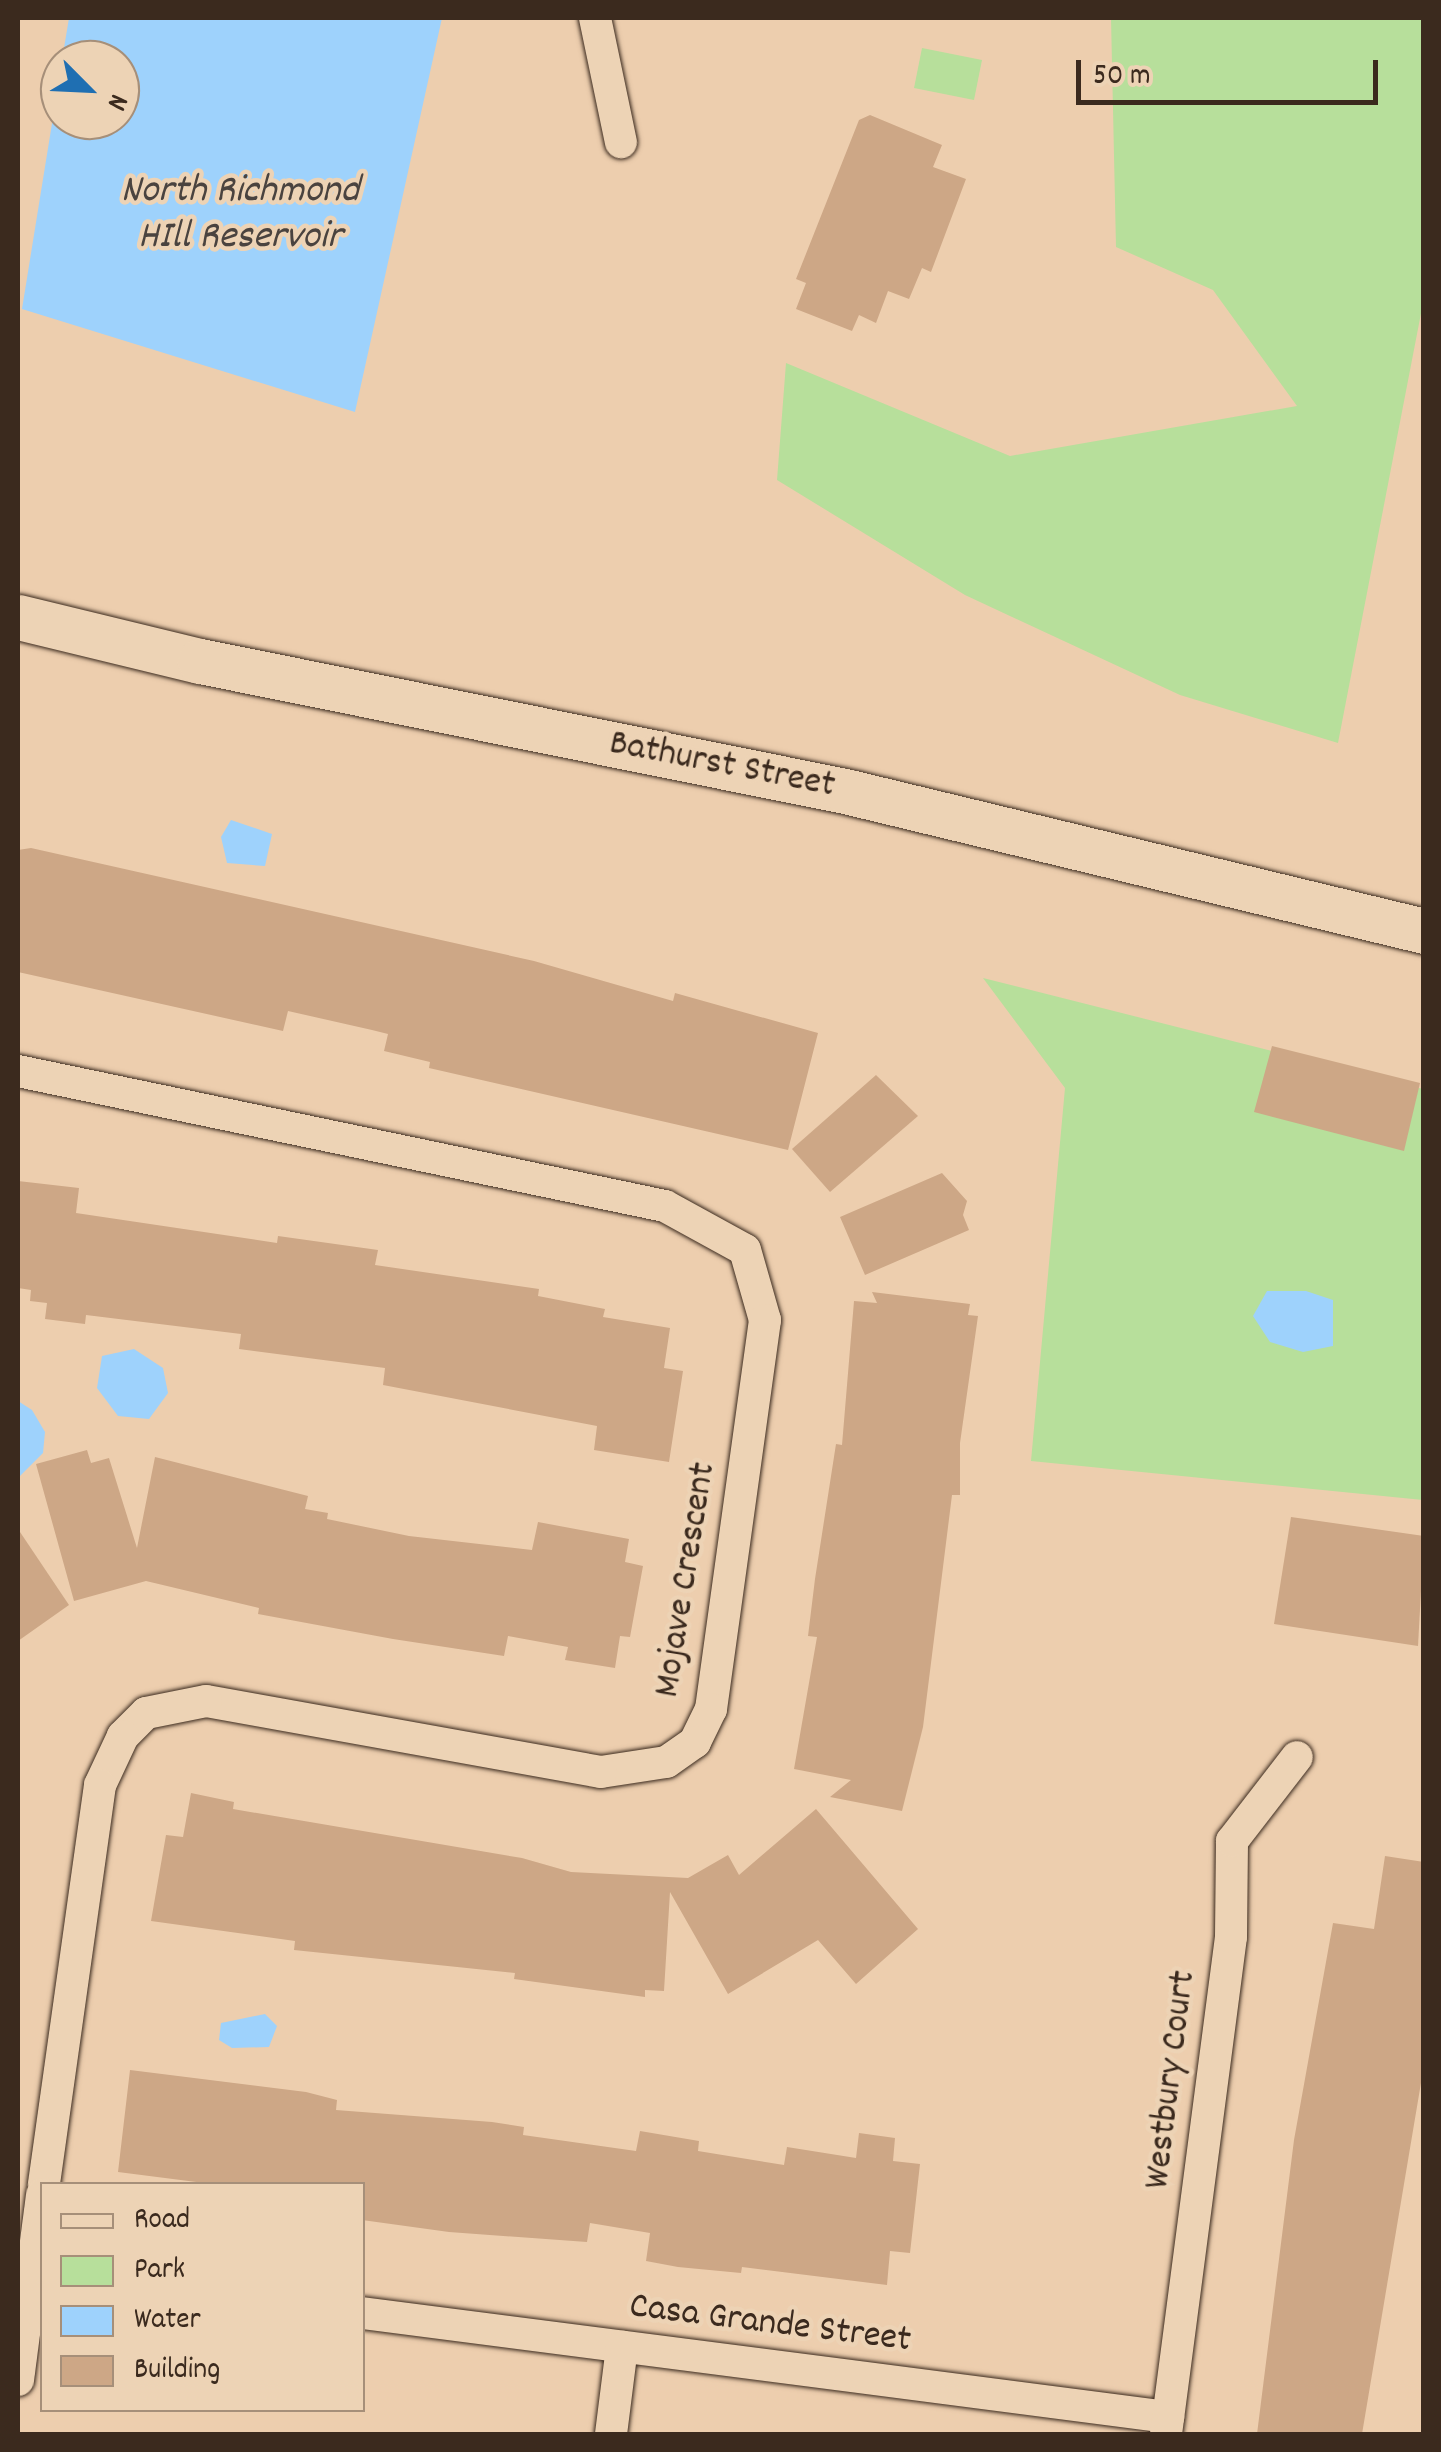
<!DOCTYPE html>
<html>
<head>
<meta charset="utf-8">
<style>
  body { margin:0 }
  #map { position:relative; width:1441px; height:2452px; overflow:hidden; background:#edceae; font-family:Dekko,sans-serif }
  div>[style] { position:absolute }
  .green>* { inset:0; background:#b7df9b }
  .water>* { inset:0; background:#9ed2fc }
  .building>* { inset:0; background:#cda786 }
  .roads { filter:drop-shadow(0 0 2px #3b2a1e) drop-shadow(0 0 2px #3b2a1e) }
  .street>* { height:32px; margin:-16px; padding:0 16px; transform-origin:16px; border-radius:16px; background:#edd3b5 }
  .secondary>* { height:45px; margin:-22.5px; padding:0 22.5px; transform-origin:22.5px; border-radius:22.5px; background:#edd3b5 }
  span { translate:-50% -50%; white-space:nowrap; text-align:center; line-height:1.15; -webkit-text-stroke:9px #edd3b5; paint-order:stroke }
  .street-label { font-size:38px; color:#3b2a1e }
  .water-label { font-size:40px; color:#4a433f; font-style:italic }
  .frame { position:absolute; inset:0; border:20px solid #3b2a1e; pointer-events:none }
  .legend { position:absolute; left:40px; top:2182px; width:325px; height:230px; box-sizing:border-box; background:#edd3b5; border:2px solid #a68f79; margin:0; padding:12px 18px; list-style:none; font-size:30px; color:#3b2a1e }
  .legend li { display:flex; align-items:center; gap:20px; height:50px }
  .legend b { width:50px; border:2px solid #a68f79 }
  .north { position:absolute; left:40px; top:40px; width:100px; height:100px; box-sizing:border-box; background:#edd3b5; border:2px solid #a68f79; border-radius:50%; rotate:114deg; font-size:28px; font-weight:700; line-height:40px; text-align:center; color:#3b2a1e }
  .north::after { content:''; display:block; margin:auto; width:35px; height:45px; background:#1f6fb2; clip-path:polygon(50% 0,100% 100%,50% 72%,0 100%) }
  .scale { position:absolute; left:1076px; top:60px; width:302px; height:45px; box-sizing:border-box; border:5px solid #3b2a1e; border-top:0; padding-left:12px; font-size:30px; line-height:35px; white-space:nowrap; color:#3b2a1e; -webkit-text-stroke:8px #edd3b5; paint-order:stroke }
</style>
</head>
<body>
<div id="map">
  <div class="green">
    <div style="clip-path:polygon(1111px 18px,1423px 18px,1423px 303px,1338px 743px,1180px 695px,965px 595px,777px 480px,786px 363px,1010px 456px,1297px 406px,1213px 290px,1116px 247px)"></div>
    <div style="clip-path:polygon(922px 48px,982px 60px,974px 100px,914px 88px)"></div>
    <div style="clip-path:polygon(983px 978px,1423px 1089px,1423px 1500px,1031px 1461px,1065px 1088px)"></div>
  </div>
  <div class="water">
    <div style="clip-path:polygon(69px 18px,442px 18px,355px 412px,22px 309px,60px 74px,60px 120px,120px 120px,120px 60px,62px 60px)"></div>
    <div style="clip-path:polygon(231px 820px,272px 834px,265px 866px,227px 863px,221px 837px)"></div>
    <div style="clip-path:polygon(1267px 1291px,1306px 1291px,1333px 1300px,1333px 1346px,1303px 1352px,1270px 1342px,1253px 1316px)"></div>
    <div style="clip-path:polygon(134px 1349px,163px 1368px,168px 1393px,149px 1419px,118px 1416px,97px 1388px,102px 1356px)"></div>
    <div style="clip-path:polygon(18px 1401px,32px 1410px,45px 1432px,43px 1453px,18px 1478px)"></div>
    <div style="clip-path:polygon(265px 2014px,277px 2026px,269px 2047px,232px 2048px,219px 2040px,221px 2023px)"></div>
  </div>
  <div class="building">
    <div style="clip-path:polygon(870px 115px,942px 145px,933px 167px,966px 179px,931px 272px,922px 268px,909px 299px,888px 291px,876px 323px,859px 315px,852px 331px,796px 309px,806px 283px,796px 279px,859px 120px)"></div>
    <div style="clip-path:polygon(31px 848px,534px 961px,673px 1001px,675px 993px,818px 1033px,788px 1150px,429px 1068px,430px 1062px,384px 1051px,388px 1034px,372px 1030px,288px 1011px,283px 1031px,18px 972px,18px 850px)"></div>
    <div style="clip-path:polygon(1272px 1046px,1420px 1083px,1404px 1151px,1254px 1112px)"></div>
    <div style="clip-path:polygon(876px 1075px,918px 1116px,830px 1192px,792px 1149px)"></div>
    <div style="clip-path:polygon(942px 1173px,967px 1201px,963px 1215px,969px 1230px,865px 1275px,840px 1217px)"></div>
    <div style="clip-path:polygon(18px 1181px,79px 1188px,76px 1213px,277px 1243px,278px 1236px,378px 1250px,375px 1265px,539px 1289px,538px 1296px,605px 1309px,603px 1317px,670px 1328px,664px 1368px,683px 1371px,669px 1462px,594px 1450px,597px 1426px,383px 1385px,385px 1368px,239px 1349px,241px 1334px,86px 1315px,85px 1324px,45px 1319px,47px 1303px,30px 1301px,31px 1290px,18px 1288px)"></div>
    <div style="clip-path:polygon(872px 1292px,970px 1304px,968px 1315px,978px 1316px,960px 1443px,960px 1495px,952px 1495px,923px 1727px,902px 1811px,830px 1797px,851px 1780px,794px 1769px,817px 1637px,808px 1636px,815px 1579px,836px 1444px,842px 1445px,854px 1301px,877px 1303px)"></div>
    <div style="clip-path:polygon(87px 1450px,91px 1463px,109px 1458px,137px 1548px,155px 1457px,308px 1496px,305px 1509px,328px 1513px,327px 1519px,409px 1536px,532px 1550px,538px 1522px,629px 1539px,625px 1562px,643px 1566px,630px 1637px,620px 1636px,615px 1668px,565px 1660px,568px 1647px,508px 1636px,504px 1656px,393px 1639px,258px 1614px,259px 1608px,146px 1581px,74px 1601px,36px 1464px)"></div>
    <div style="clip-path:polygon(1291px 1517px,1424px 1536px,1418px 1646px,1274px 1624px)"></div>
    <div style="clip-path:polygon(18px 1529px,69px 1605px,18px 1641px)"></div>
    <div style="clip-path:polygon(191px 1793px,234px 1802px,233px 1809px,522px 1858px,571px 1872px,688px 1878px,728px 1855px,739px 1875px,816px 1809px,918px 1929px,856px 1984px,818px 1940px,728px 1994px,670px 1892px,664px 1991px,645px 1990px,645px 1997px,514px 1979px,515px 1973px,294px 1950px,295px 1941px,151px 1921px,166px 1835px,183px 1837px)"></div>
    <div style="clip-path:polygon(1385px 1856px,1424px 1862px,1424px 2065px,1362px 2434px,1257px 2434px,1294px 2140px,1333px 1923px,1374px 1929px)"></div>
    <div style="clip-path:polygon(130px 2070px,306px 2092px,337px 2100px,336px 2110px,492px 2122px,524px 2127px,523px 2135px,636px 2151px,640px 2131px,699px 2141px,698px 2151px,784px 2165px,787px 2147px,856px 2158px,859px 2133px,895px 2138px,893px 2161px,920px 2164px,910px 2253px,890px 2251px,887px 2285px,742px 2267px,741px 2273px,678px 2267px,646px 2261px,650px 2233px,590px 2223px,587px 2242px,449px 2232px,362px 2220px,362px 2184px,212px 2184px,118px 2172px)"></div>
  </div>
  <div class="roads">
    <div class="street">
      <div style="left:595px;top:18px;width:127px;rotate:78.2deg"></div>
      <div style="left:18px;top:1071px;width:661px;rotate:11.79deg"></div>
      <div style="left:665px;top:1206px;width:91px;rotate:28.8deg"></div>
      <div style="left:745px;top:1250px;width:73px;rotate:74.1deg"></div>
      <div style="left:765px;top:1320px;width:393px;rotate:97.9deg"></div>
      <div style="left:711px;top:1709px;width:37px;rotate:116deg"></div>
      <div style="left:695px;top:1742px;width:35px;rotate:145deg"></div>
      <div style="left:666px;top:1762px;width:66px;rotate:171.3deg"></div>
      <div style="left:601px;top:1772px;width:401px;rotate:-169.8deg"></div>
      <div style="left:206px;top:1701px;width:61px;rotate:168.7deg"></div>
      <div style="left:146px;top:1713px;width:33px;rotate:135deg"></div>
      <div style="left:123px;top:1736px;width:54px;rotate:115.1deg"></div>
      <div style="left:100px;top:1785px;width:403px;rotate:98deg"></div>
      <div style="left:362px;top:2313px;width:813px;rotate:7.35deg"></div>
      <div style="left:18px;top:2380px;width:187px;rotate:-82.6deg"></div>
      <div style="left:611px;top:2434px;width:88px;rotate:-82.8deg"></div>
      <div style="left:1166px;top:2434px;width:501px;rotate:-82.55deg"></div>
      <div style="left:1231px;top:1937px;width:96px;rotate:-89.4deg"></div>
      <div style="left:1232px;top:1841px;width:106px;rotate:-52.3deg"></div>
    </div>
    <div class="secondary">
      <div style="left:18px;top:617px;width:187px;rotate:13.6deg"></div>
      <div style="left:200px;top:661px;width:658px;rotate:11.4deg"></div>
      <div style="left:845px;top:791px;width:596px;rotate:13.59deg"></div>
    </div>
  </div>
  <div class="street-label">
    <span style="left:722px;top:766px;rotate:11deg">Bathurst Street</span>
    <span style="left:687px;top:1580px;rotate:-81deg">Mojave Crescent</span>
    <span style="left:1172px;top:2080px;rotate:-83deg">Westbury Court</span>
    <span style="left:770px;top:2325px;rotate:7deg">Casa Grande Street</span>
  </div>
  <div class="water-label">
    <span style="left:240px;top:216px">North Richmond<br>HIll Reservoir</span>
  </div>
  <div class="frame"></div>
  <ul class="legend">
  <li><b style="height:12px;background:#edd3b5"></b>Road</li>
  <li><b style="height:28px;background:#b7df9b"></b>Park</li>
  <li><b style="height:28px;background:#9ed2fc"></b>Water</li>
  <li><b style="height:28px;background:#cda786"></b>Building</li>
  </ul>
  <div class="north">N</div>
  <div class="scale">50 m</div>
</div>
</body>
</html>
